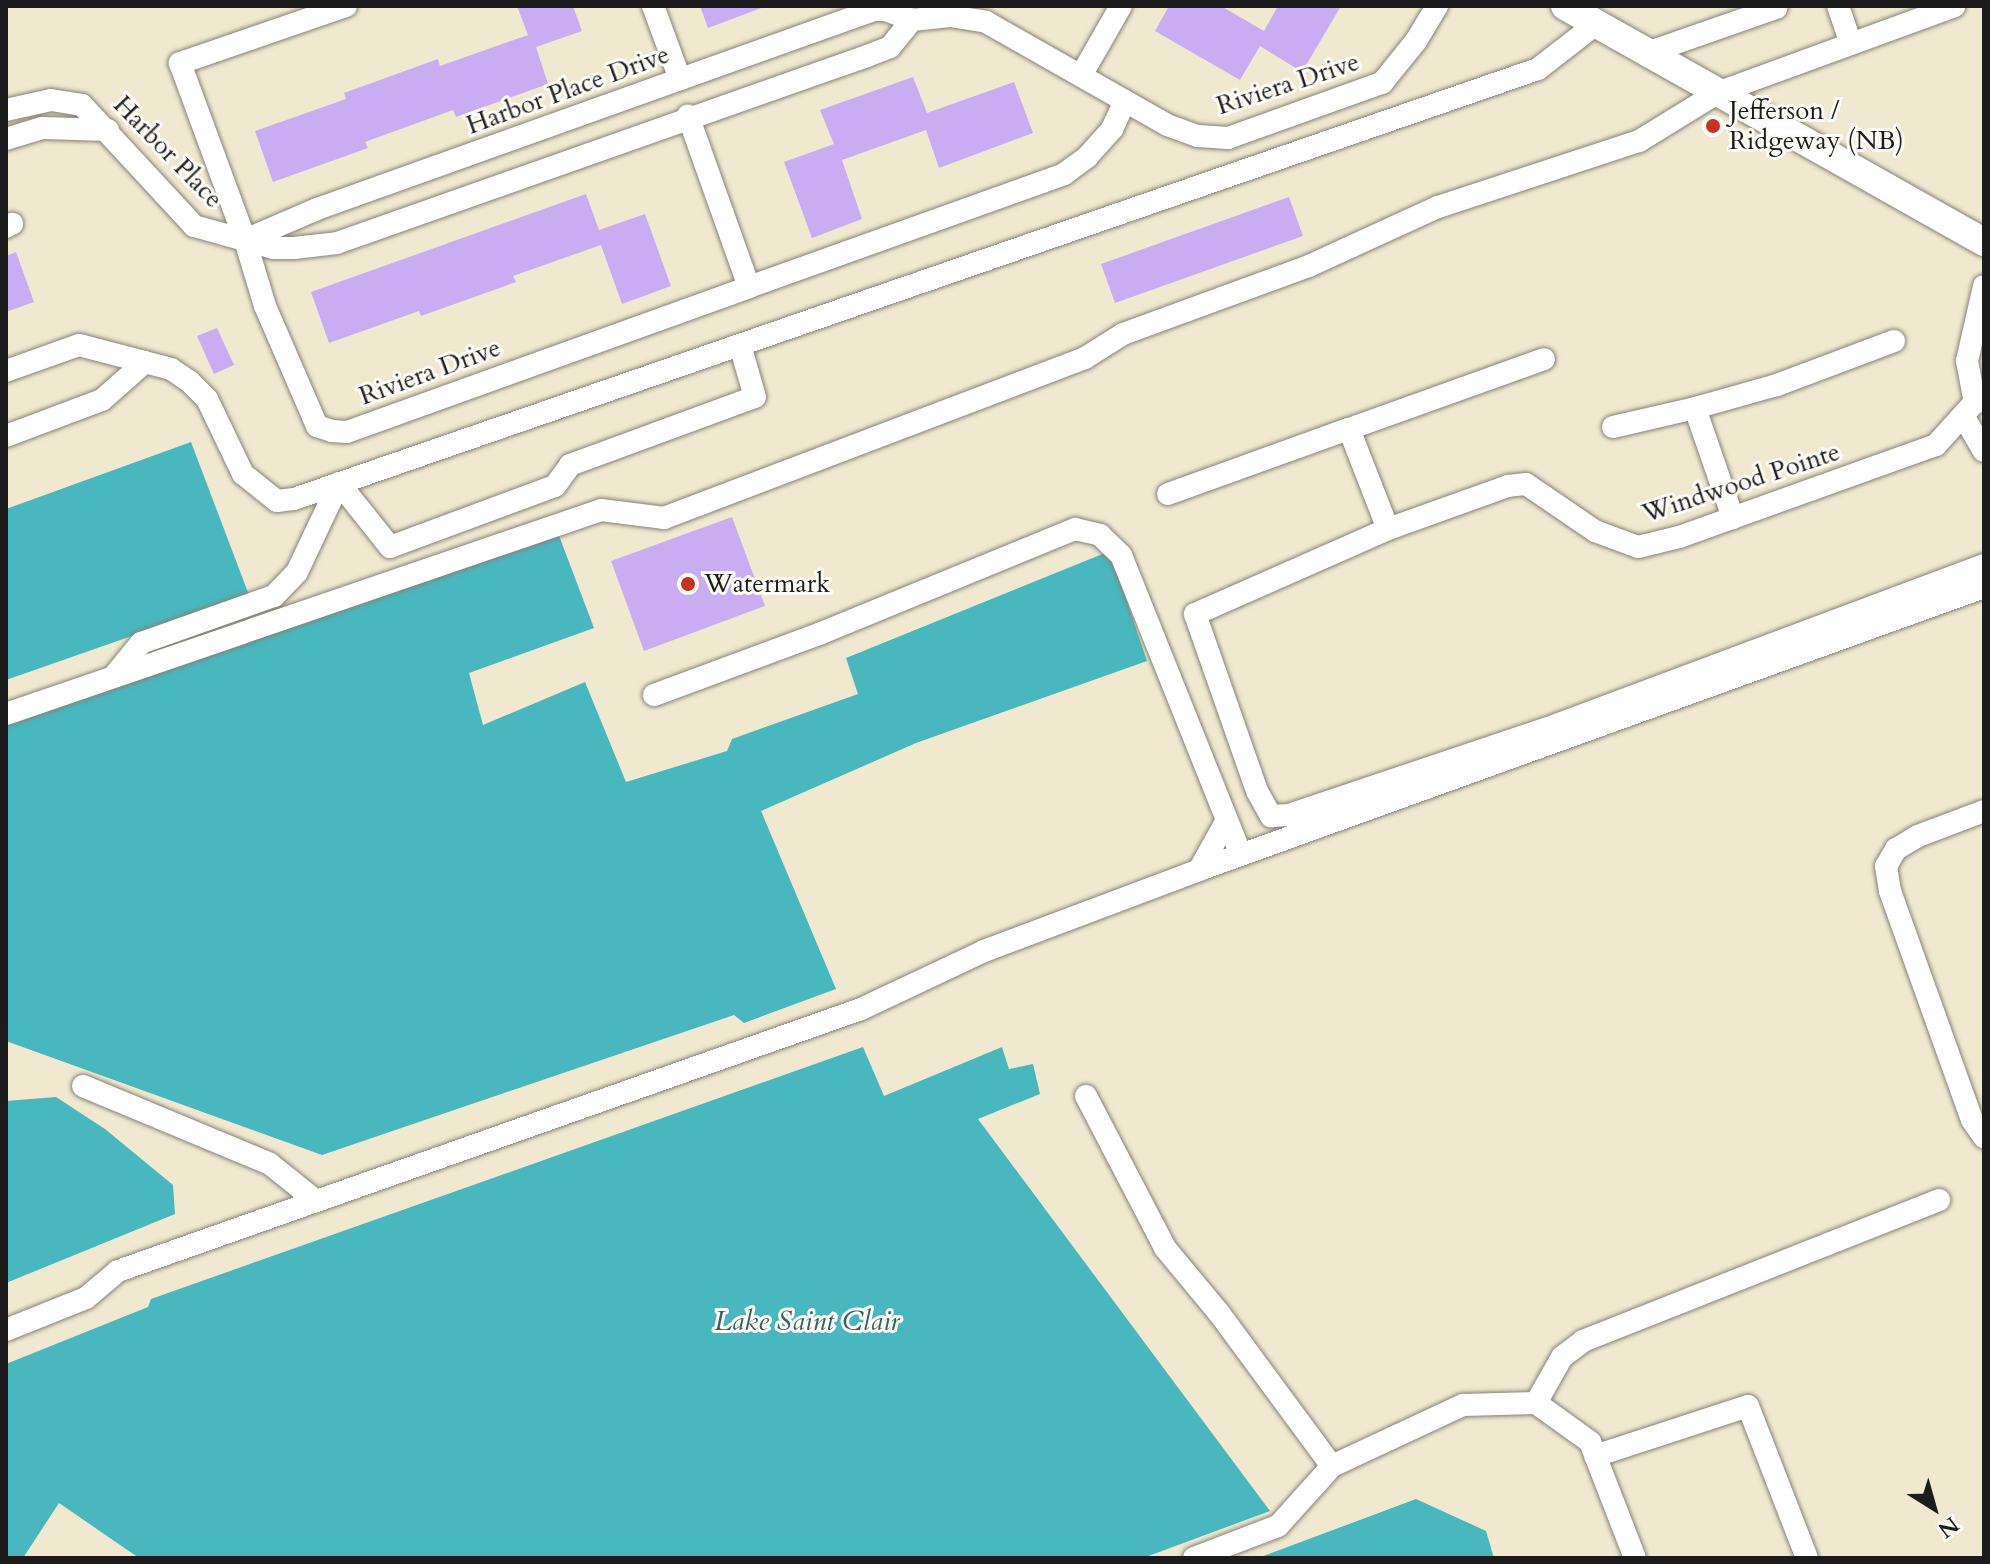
<!DOCTYPE html>
<html>
<head>
<meta charset="utf-8">
<style>
  body { margin:0 }
  #map { position:relative; width:1990px; height:1564px; overflow:hidden; background:#f0e9d0; font-family:Cardo,serif }
  div>[style] { position:absolute }
  .water>* { inset:0; background:#48b7be }
  .building>* { inset:0; background:#c8adf3 }
  .roads { filter:drop-shadow(0 0 2px #868276) drop-shadow(0 0 2px #868276) }
  .minor>* { height:22px; margin:-11px; padding:0 11px; transform-origin:11px; border-radius:11px; background:#fff }
  .major>* { height:28px; margin:-14px; padding:0 14px; transform-origin:14px; border-radius:14px; background:#fff }
  .dots>* { width:22px; height:22px; translate:-50% -50%; box-sizing:border-box; border:4px solid #fdfcf7; border-radius:50% }
  span { translate:-50% -50%; white-space:nowrap; text-align:center; line-height:1.15; -webkit-text-stroke:6px #fdfcf7; paint-order:stroke }
  .street-label { font-size:26px; color:#1c1c1c }
  .poi-label { font-size:26px; color:#1c1c1c }
  .left { translate:0 -50%; text-align:left }
  .water-label { font-size:28px; color:#306265; font-style:italic }
  .frame { position:absolute; inset:0; border:8px solid #1c1c1c; pointer-events:none }
  .north { position:absolute; left:1894px; top:1468px; width:80px; height:80px; -webkit-text-stroke:6px #fdfcf7; paint-order:stroke; rotate:143deg; font-size:22px; font-weight:700; line-height:32px; text-align:center; color:#1c1c1c }
  .north::after { content:''; display:block; margin:auto; width:28px; height:36px; background:#1c1c1c; clip-path:polygon(50% 0,100% 100%,50% 72%,0 100%) }
</style>
</head>
<body>
<div id="map">
  <div class="water">
    <div style="clip-path:polygon(191px 442px,249px 595px,6px 680px,6px 509px)"></div>
    <div style="clip-path:polygon(558px 533px,594px 628px,469px 673px,483px 725px,585px 682px,626px 782px,727px 751px,732px 739px,858px 694px,846px 658px,1110px 551px,1147px 661px,916px 743px,761px 811px,836px 989px,744px 1023px,734px 1015px,322px 1155px,6px 1041px,6px 723px)"></div>
    <div style="clip-path:polygon(863px 1047px,884px 1096px,1002px 1047px,1009px 1069px,1033px 1064px,1040px 1094px,978px 1119px,1270px 1511px,1143px 1558px,139px 1558px,59px 1503px,23px 1558px,6px 1558px,6px 1364px,148px 1307px,151px 1299px)"></div>
    <div style="clip-path:polygon(56px 1097px,105px 1129px,173px 1185px,175px 1214px,6px 1283px,6px 1101px)"></div>
    <div style="clip-path:polygon(1416px 1499px,1486px 1531px,1494px 1558px,1258px 1558px)"></div>
  </div>
  <div class="building">
    <div style="clip-path:polygon(517px 6px,573px 6px,582px 31px,536px 47px,548px 84px,456px 117px,453px 110px,365px 142px,368px 148px,273px 182px,255px 131px,346px 99px,344px 93px,438px 59px,440px 66px,528px 35px)"></div>
    <div style="clip-path:polygon(700px 6px,767px 6px,708px 28px)"></div>
    <div style="clip-path:polygon(1169px 6px,1221px 6px,1264px 31px,1278px 6px,1341px 6px,1302px 72px,1260px 46px,1240px 80px,1155px 31px)"></div>
    <div style="clip-path:polygon(913px 77px,927px 113px,1014px 82px,1033px 133px,939px 168px,926px 130px,842px 160px,862px 219px,812px 238px,784px 162px,834px 144px,820px 110px)"></div>
    <div style="clip-path:polygon(586px 194px,599px 230px,645px 214px,671px 286px,622px 304px,601px 245px,513px 276px,516px 282px,421px 316px,419px 311px,329px 343px,311px 292px)"></div>
    <div style="clip-path:polygon(1289px 197px,1303px 236px,1115px 303px,1101px 264px)"></div>
    <div style="clip-path:polygon(16px 252px,34px 302px,6px 312px,6px 256px)"></div>
    <div style="clip-path:polygon(217px 328px,234px 365px,214px 374px,197px 336px)"></div>
    <div style="clip-path:polygon(732px 517px,765px 606px,644px 651px,611px 561px)"></div>
  </div>
  <div class="roads">
    <div class="minor">
      <div style="left:346px;top:6px;width:176px;rotate:161deg"></div>
      <div style="left:180px;top:63px;width:189px;rotate:69.8deg"></div>
      <div style="left:245px;top:240px;width:69px;rotate:73.1deg"></div>
      <div style="left:265px;top:306px;width:131px;rotate:66.6deg"></div>
      <div style="left:317px;top:426px;width:16px;rotate:18deg"></div>
      <div style="left:332px;top:431px;width:15px;rotate:4deg"></div>
      <div style="left:347px;top:432px;width:427px;rotate:-19.8deg"></div>
      <div style="left:749px;top:287px;width:182px;rotate:-109.6deg"></div>
      <div style="left:653px;top:6px;width:78px;rotate:69.7deg"></div>
      <div style="left:1838px;top:6px;width:39px;rotate:71deg"></div>
      <div style="left:1647px;top:53px;width:137px;rotate:-19.2deg"></div>
      <div style="left:1082px;top:74px;width:78px;rotate:-60.2deg"></div>
      <div style="left:6px;top:110px;width:46px;rotate:-12.5deg"></div>
      <div style="left:51px;top:100px;width:31px;rotate:9deg"></div>
      <div style="left:82px;top:105px;width:165px;rotate:47.2deg"></div>
      <div style="left:194px;top:226px;width:83px;rotate:15.4deg"></div>
      <div style="left:274px;top:248px;width:20px"></div>
      <div style="left:294px;top:248px;width:43px;rotate:-6.6deg"></div>
      <div style="left:337px;top:243px;width:562px;rotate:-19.43deg"></div>
      <div style="left:867px;top:56px;width:25px;rotate:-21deg"></div>
      <div style="left:890px;top:47px;width:35px;rotate:-51deg"></div>
      <div style="left:6px;top:139px;width:38px;rotate:-17deg"></div>
      <div style="left:42px;top:128px;width:66px;rotate:1.7deg"></div>
      <div style="left:6px;top:227px;width:7px;rotate:-27deg"></div>
      <div style="left:245px;top:240px;width:78px;rotate:-23.3deg"></div>
      <div style="left:317px;top:209px;width:591px;rotate:-19.66deg"></div>
      <div style="left:874px;top:10px;width:11px"></div>
      <div style="left:885px;top:10px;width:29px;rotate:20deg"></div>
      <div style="left:912px;top:20px;width:38px;rotate:-6deg"></div>
      <div style="left:950px;top:16px;width:36px;rotate:9deg"></div>
      <div style="left:986px;top:22px;width:208px;rotate:29.6deg"></div>
      <div style="left:1167px;top:125px;width:33px;rotate:20deg"></div>
      <div style="left:1198px;top:136px;width:30px;rotate:4deg"></div>
      <div style="left:1228px;top:138px;width:164px;rotate:-19.7deg"></div>
      <div style="left:1382px;top:83px;width:54px;rotate:-51deg"></div>
      <div style="left:1416px;top:41px;width:41px;rotate:-59deg"></div>
      <div style="left:749px;top:287px;width:335px;rotate:-19.7deg"></div>
      <div style="left:1064px;top:174px;width:29px;rotate:-36deg"></div>
      <div style="left:1087px;top:157px;width:38px;rotate:-48deg"></div>
      <div style="left:1112px;top:129px;width:31px;rotate:-65deg"></div>
      <div style="left:6px;top:371px;width:77px;rotate:-19.6deg"></div>
      <div style="left:79px;top:345px;width:95px;rotate:14.6deg"></div>
      <div style="left:171px;top:369px;width:23px;rotate:34deg"></div>
      <div style="left:190px;top:382px;width:24px;rotate:45deg"></div>
      <div style="left:207px;top:399px;width:83px;rotate:64.4deg"></div>
      <div style="left:243px;top:474px;width:43px;rotate:38.5deg"></div>
      <div style="left:277px;top:501px;width:17px;rotate:-7deg"></div>
      <div style="left:294px;top:499px;width:1316px;rotate:-19.07deg"></div>
      <div style="left:1538px;top:69px;width:73px;rotate:-37.8deg"></div>
      <div style="left:1984px;top:392px;width:72px;rotate:132.2deg"></div>
      <div style="left:1936px;top:445px;width:273px;rotate:160.3deg"></div>
      <div style="left:1679px;top:537px;width:42px;rotate:166.3deg"></div>
      <div style="left:1638px;top:547px;width:46px;rotate:-159.6deg"></div>
      <div style="left:1595px;top:531px;width:83px;rotate:-145.7deg"></div>
      <div style="left:1526px;top:484px;width:18px;rotate:174deg"></div>
      <div style="left:1508px;top:486px;width:127px;rotate:160.3deg"></div>
      <div style="left:1388px;top:529px;width:211px;rotate:156.2deg"></div>
      <div style="left:1195px;top:614px;width:188px;rotate:70.7deg"></div>
      <div style="left:1257px;top:791px;width:29px;rotate:61deg"></div>
      <div style="left:1271px;top:816px;width:18px;rotate:-3deg"></div>
      <div style="left:1289px;top:815px;width:285px;rotate:-18.6deg"></div>
      <div style="left:1559px;top:724px;width:454px;rotate:-20.5deg"></div>
      <div style="left:1975px;top:403px;width:43px;rotate:-100.8deg"></div>
      <div style="left:1967px;top:361px;width:77px;rotate:-77.2deg"></div>
      <div style="left:1964px;top:417px;width:39px;rotate:60deg"></div>
      <div style="left:1613px;top:427px;width:84px;rotate:-13deg"></div>
      <div style="left:1349px;top:429px;width:207px;rotate:-19.7deg"></div>
      <div style="left:6px;top:436px;width:103px;rotate:-20.6deg"></div>
      <div style="left:102px;top:400px;width:57px;rotate:-41.5deg"></div>
      <div style="left:1168px;top:494px;width:192px;rotate:-19.8deg"></div>
      <div style="left:1349px;top:429px;width:107px;rotate:68.7deg"></div>
      <div style="left:1733px;top:518px;width:116px;rotate:-109.1deg"></div>
      <div style="left:1695px;top:408px;width:85px;rotate:-15.7deg"></div>
      <div style="left:1777px;top:385px;width:125px;rotate:-20.6deg"></div>
      <div style="left:114px;top:676px;width:43px;rotate:-50.7deg"></div>
      <div style="left:141px;top:643px;width:141px;rotate:-19.5deg"></div>
      <div style="left:274px;top:596px;width:33px;rotate:-46deg"></div>
      <div style="left:297px;top:572px;width:98px;rotate:-64.7deg"></div>
      <div style="left:339px;top:483px;width:82px;rotate:51.4deg"></div>
      <div style="left:390px;top:547px;width:176px;rotate:-20.3deg"></div>
      <div style="left:555px;top:486px;width:26px;rotate:-54deg"></div>
      <div style="left:570px;top:465px;width:197px;rotate:-20.2deg"></div>
      <div style="left:755px;top:397px;width:54px;rotate:-106.1deg"></div>
      <div style="left:654px;top:695px;width:176px;rotate:-20.3deg"></div>
      <div style="left:819px;top:634px;width:277px;rotate:-22.3deg"></div>
      <div style="left:1075px;top:529px;width:26px;rotate:13deg"></div>
      <div style="left:1100px;top:535px;width:29px;rotate:44deg"></div>
      <div style="left:1121px;top:555px;width:323px;rotate:68.2deg"></div>
      <div style="left:6px;top:714px;width:629px;rotate:-18.92deg"></div>
      <div style="left:601px;top:510px;width:64px;rotate:7.2deg"></div>
      <div style="left:664px;top:518px;width:450px;rotate:-20.8deg"></div>
      <div style="left:1085px;top:358px;width:45px;rotate:-32.3deg"></div>
      <div style="left:1123px;top:334px;width:198px;rotate:-20.1deg"></div>
      <div style="left:1309px;top:266px;width:142px;rotate:-24.6deg"></div>
      <div style="left:1438px;top:207px;width:212px;rotate:-18.2deg"></div>
      <div style="left:1639px;top:141px;width:92px;rotate:-31.6deg"></div>
      <div style="left:1717px;top:93px;width:253px;rotate:-20.1deg"></div>
      <div style="left:1984px;top:811px;width:71px;rotate:159.3deg"></div>
      <div style="left:1918px;top:836px;width:26px;rotate:149deg"></div>
      <div style="left:1896px;top:849px;width:20px;rotate:120deg"></div>
      <div style="left:1886px;top:866px;width:25px;rotate:81deg"></div>
      <div style="left:1890px;top:891px;width:243px;rotate:70.3deg"></div>
      <div style="left:1972px;top:1120px;width:21px;rotate:55deg"></div>
      <div style="left:1199px;top:870px;width:57px;rotate:-60.8deg"></div>
      <div style="left:83px;top:1086px;width:203px;rotate:22.6deg"></div>
      <div style="left:270px;top:1164px;width:58px;rotate:38.7deg"></div>
      <div style="left:1086px;top:1096px;width:171px;rotate:62.5deg"></div>
      <div style="left:1165px;top:1248px;width:85px;rotate:50.3deg"></div>
      <div style="left:1219px;top:1313px;width:190px;rotate:53.6deg"></div>
      <div style="left:1332px;top:1466px;width:145px;rotate:-25deg"></div>
      <div style="left:1463px;top:1405px;width:73px;rotate:-1.6deg"></div>
      <div style="left:1536px;top:1403px;width:67px;rotate:35.8deg"></div>
      <div style="left:1590px;top:1442px;width:124px;rotate:68.8deg"></div>
      <div style="left:6px;top:1330px;width:86px;rotate:-21.8deg"></div>
      <div style="left:86px;top:1298px;width:42px;rotate:-40.2deg"></div>
      <div style="left:118px;top:1271px;width:788px;rotate:-19.42deg"></div>
      <div style="left:861px;top:1009px;width:136px;rotate:-25.2deg"></div>
      <div style="left:984px;top:951px;width:230px;rotate:-20.6deg"></div>
      <div style="left:1199px;top:870px;width:834px;rotate:-19.82deg"></div>
      <div style="left:1536px;top:1403px;width:53px;rotate:-60.5deg"></div>
      <div style="left:1562px;top:1357px;width:26px;rotate:-37deg"></div>
      <div style="left:1583px;top:1341px;width:383px;rotate:-21.6deg"></div>
      <div style="left:1595px;top:1456px;width:161px;rotate:-18.1deg"></div>
      <div style="left:1748px;top:1406px;width:163px;rotate:68.8deg"></div>
      <div style="left:1194px;top:1558px;width:90px;rotate:-20.9deg"></div>
      <div style="left:1278px;top:1526px;width:81px;rotate:-48deg"></div>
    </div>
    <div class="major">
      <div style="left:1565px;top:6px;width:481px;rotate:29.4deg"></div>
    </div>
  </div>
  <div class="dots">
    <div style="left:1713px;top:126px;background:#c8321e"></div>
    <div style="left:688px;top:584px;background:#c8321e"></div>
  </div>
  <div class="street-label">
    <span style="left:1288px;top:84px;rotate:-18deg">Riviera Drive</span>
    <span style="left:568px;top:90px;rotate:-20deg">Harbor Place Drive</span>
    <span style="left:168px;top:152px;rotate:46deg">Harbor Place</span>
    <span style="left:430px;top:372px;rotate:-20deg">Riviera Drive</span>
    <span style="left:1741px;top:483px;rotate:-18deg">Windwood Pointe</span>
  </div>
  <div class="poi-label">
    <span class="left" style="left:1729px;top:126px">Jefferson /<br>Ridgeway (NB)</span>
    <span class="left" style="left:704px;top:584px">Watermark</span>
  </div>
  <div class="water-label">
    <span style="left:807px;top:1321px">Lake Saint Clair</span>
  </div>
  <div class="frame"></div>
  <div class="north">N</div>
</div>
</body>
</html>
